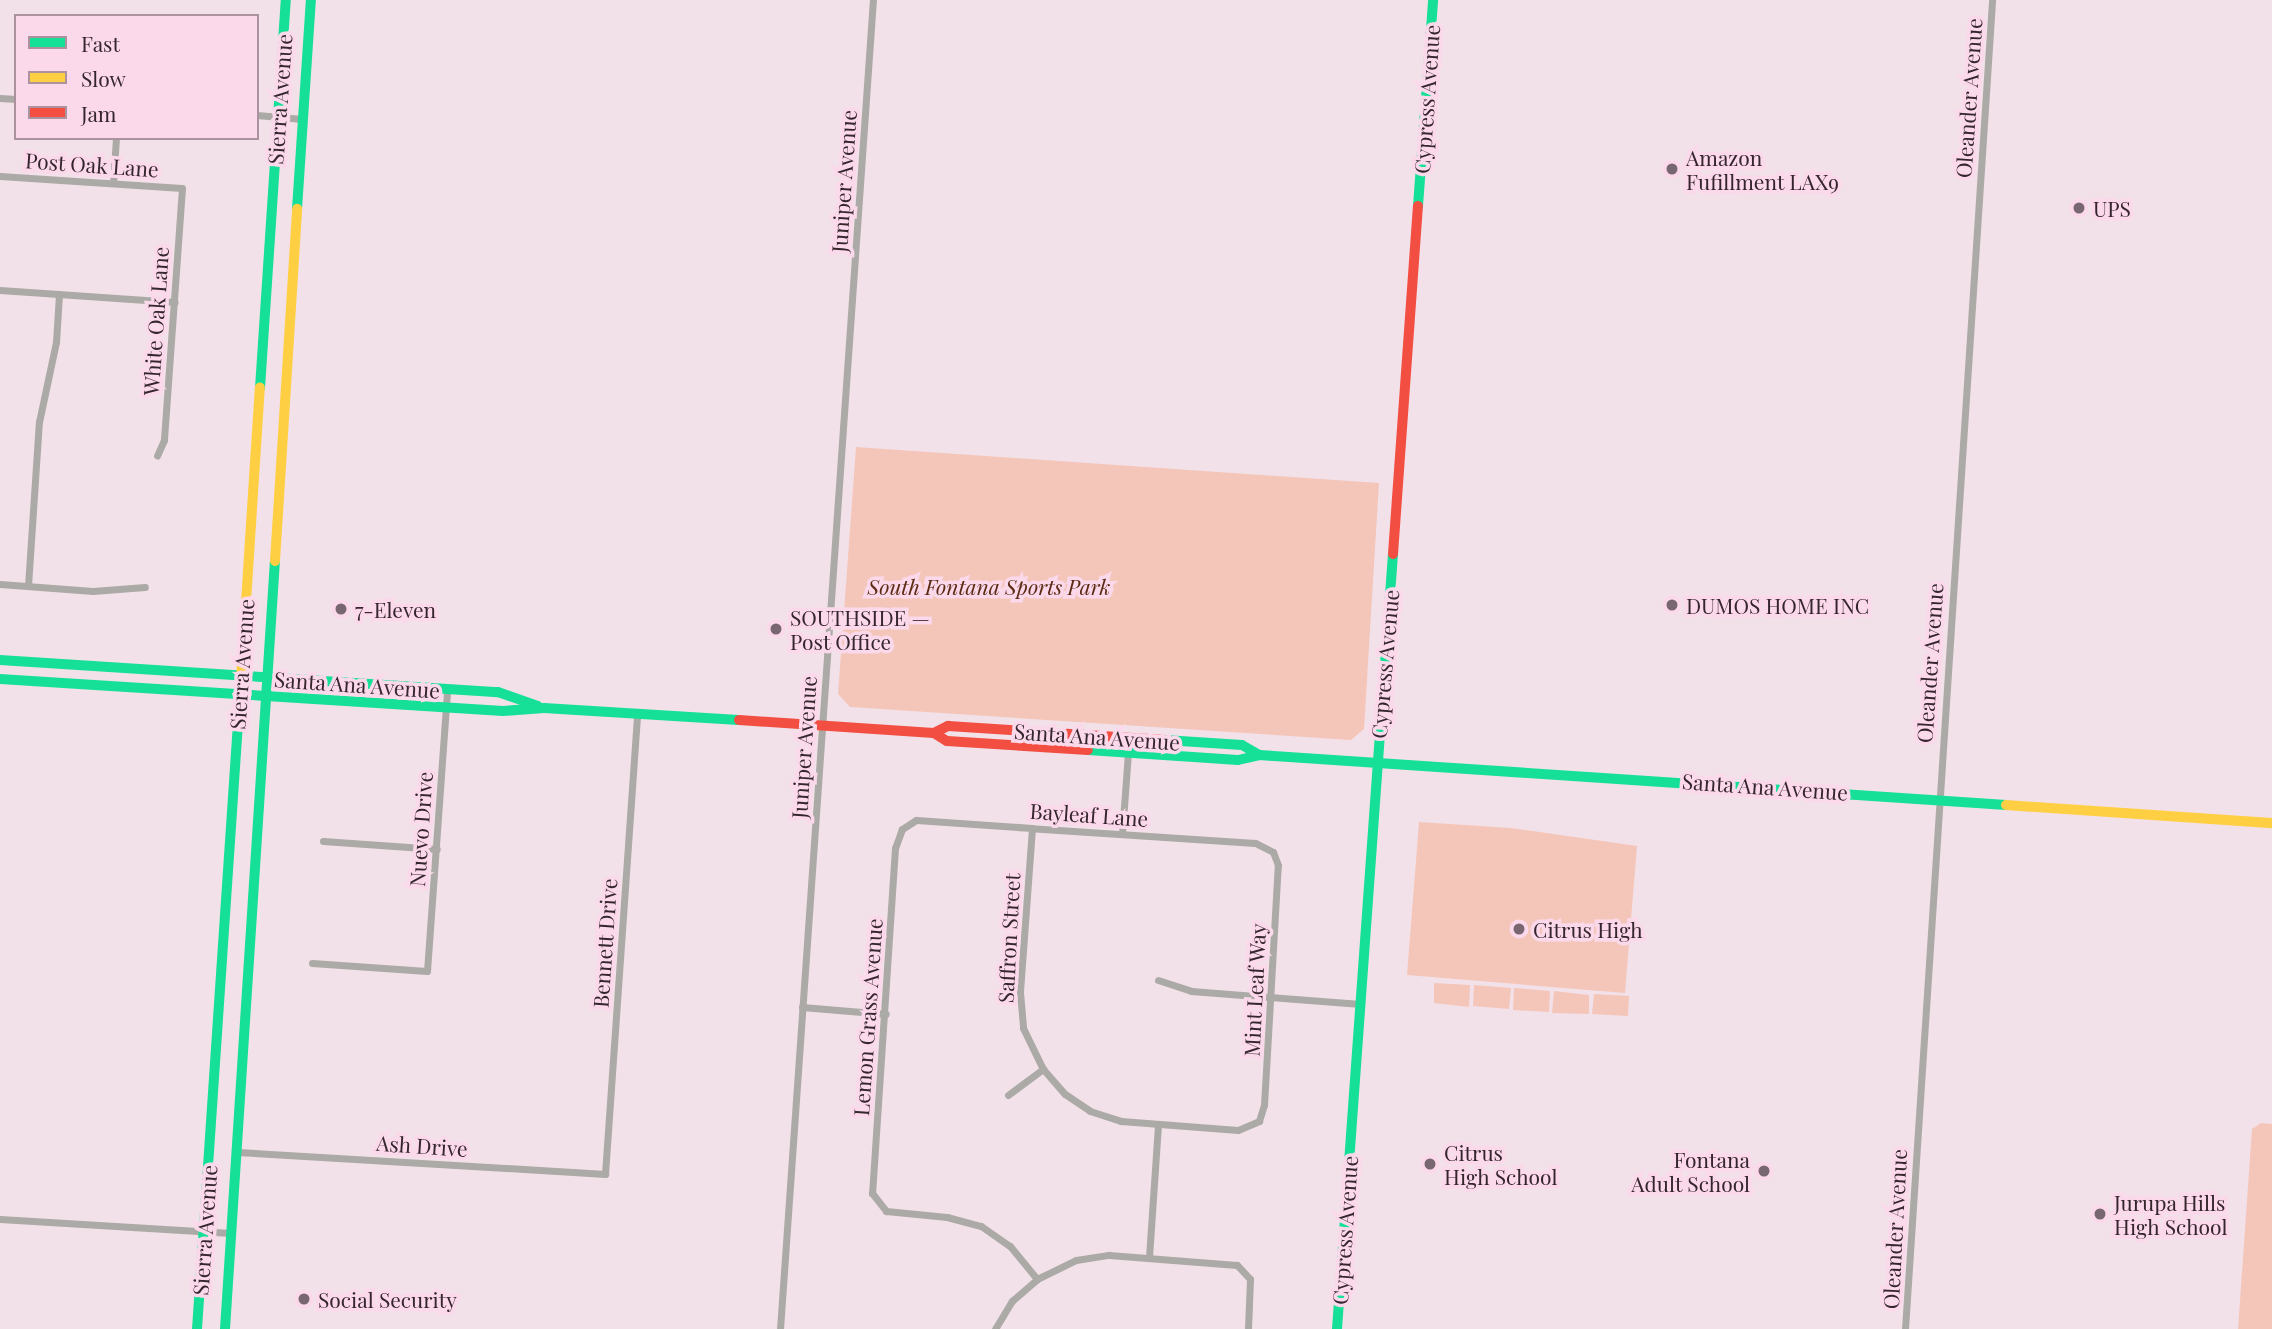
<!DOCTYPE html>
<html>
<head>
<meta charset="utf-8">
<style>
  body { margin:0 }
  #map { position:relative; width:2272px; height:1329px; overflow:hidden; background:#f3e1ea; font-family:"Playfair Display",serif }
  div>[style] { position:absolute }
  .green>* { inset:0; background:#f4c6b9 }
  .street>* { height:7px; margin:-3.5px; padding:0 3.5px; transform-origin:3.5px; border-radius:3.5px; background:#acaaa6 }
  .fast>* { height:10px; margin:-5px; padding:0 5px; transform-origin:5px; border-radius:5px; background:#16e098 }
  .slow>* { height:10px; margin:-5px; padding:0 5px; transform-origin:5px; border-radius:5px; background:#ffcf43 }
  .jam>* { height:10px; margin:-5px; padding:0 5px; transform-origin:5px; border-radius:5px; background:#f24e42 }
  .dots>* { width:19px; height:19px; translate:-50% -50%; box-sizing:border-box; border:4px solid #fbd9eb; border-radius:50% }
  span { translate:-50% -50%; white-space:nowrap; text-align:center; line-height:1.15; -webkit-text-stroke:7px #fbd9eb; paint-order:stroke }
  .street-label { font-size:21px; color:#35262e }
  .poi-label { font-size:21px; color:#35262e }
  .left { translate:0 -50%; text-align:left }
  .right { translate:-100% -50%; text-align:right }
  .park-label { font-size:21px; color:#5b2a12; font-style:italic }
  .legend { position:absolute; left:14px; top:14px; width:245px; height:126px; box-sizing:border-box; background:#fbd9eb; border:2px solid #ac919f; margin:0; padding:9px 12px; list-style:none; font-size:21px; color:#35262e }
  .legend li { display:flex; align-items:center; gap:14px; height:35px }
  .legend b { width:35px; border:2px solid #ac919f }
</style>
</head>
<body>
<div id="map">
  <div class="green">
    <div style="clip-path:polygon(856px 447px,1379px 483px,1364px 729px,1351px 740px,850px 707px,838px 694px)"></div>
    <div style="clip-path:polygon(1419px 822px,1511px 828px,1637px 846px,1625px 993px,1407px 975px)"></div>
    <div style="clip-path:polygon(1434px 983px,1470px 985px,1469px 1007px,1434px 1003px)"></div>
    <div style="clip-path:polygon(1474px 985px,1511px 988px,1509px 1009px,1473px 1006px)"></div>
    <div style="clip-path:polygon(1514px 988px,1550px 991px,1549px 1012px,1513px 1010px)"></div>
    <div style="clip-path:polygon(1554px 991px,1589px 995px,1589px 1014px,1552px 1013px)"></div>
    <div style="clip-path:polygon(1594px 994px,1629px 996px,1628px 1016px,1592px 1014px)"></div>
    <div style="clip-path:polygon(2261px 1123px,2272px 1124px,2272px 1329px,2238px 1329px,2252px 1129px)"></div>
  </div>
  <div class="street">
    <div style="left:0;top:98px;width:16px;rotate:4deg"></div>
    <div style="left:257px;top:115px;width:45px;rotate:5.1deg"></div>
    <div style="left:0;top:176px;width:182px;rotate:3.8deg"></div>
    <div style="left:182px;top:188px;width:253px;rotate:94.1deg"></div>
    <div style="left:164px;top:440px;width:17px;rotate:114deg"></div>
    <div style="left:113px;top:183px;width:45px;rotate:-86.2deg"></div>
    <div style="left:0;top:290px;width:175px;rotate:3.9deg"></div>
    <div style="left:0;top:584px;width:93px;rotate:4.3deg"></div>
    <div style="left:93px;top:591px;width:52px;rotate:-4.4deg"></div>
    <div style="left:28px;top:586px;width:164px;rotate:-86.2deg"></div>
    <div style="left:39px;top:422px;width:82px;rotate:-78deg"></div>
    <div style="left:56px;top:342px;width:48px;rotate:-86.4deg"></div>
    <div style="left:1032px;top:828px;width:164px;rotate:94.2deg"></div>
    <div style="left:1020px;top:992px;width:36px;rotate:85deg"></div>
    <div style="left:1023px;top:1028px;width:46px;rotate:64deg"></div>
    <div style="left:1043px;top:1069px;width:33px;rotate:49deg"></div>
    <div style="left:1065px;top:1094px;width:30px;rotate:34deg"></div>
    <div style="left:1090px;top:1111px;width:33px;rotate:18deg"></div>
    <div style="left:1121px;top:1121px;width:117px;rotate:4.4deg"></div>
    <div style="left:1238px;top:1130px;width:23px;rotate:-23deg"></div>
    <div style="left:1259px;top:1121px;width:17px;rotate:-73deg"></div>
    <div style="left:1264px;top:1105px;width:240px;rotate:-86.7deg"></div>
    <div style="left:1278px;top:865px;width:14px;rotate:-111deg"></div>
    <div style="left:1273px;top:852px;width:20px;rotate:-153deg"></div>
    <div style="left:1255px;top:843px;width:224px;rotate:-176.2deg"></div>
    <div style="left:1032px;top:828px;width:116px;rotate:-176.1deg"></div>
    <div style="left:916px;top:820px;width:17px;rotate:147deg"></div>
    <div style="left:902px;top:829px;width:20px;rotate:110deg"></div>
    <div style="left:895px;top:848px;width:346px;rotate:93.8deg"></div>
    <div style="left:872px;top:1193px;width:23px;rotate:52deg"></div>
    <div style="left:886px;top:1211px;width:61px;rotate:5.6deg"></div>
    <div style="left:947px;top:1217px;width:35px;rotate:15deg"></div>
    <div style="left:981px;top:1226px;width:35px;rotate:35deg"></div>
    <div style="left:1010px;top:1246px;width:43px;rotate:50.7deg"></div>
    <div style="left:1122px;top:834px;width:82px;rotate:-85.8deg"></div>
    <div style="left:323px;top:841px;width:114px;rotate:4deg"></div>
    <div style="left:312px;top:963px;width:115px;rotate:4deg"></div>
    <div style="left:427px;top:971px;width:282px;rotate:-85.9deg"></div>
    <div style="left:1158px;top:980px;width:35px;rotate:18deg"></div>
    <div style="left:1191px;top:991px;width:170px;rotate:4.4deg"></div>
    <div style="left:802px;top:1007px;width:84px;rotate:4.8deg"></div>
    <div style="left:1008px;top:1095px;width:44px;rotate:-36.6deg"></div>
    <div style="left:237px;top:1152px;width:369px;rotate:3.4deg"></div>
    <div style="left:605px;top:1174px;width:460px;rotate:-86deg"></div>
    <div style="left:0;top:1219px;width:231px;rotate:3.5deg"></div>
    <div style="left:1149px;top:1257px;width:132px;rotate:-86.1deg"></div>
    <div style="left:780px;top:1329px;width:1332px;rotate:-86deg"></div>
    <div style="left:995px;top:1329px;width:33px;rotate:-59deg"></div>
    <div style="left:1012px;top:1301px;width:33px;rotate:-41deg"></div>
    <div style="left:1037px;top:1279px;width:43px;rotate:-26deg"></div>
    <div style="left:1076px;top:1260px;width:33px;rotate:-9deg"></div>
    <div style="left:1109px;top:1255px;width:128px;rotate:4.5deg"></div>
    <div style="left:1237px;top:1265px;width:19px;rotate:47deg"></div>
    <div style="left:1250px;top:1279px;width:50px;rotate:92.3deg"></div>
    <div style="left:1905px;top:1329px;width:1332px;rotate:-86.25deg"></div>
  </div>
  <div class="fast">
    <div style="left:1418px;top:206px;width:207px;rotate:-85.8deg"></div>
    <div style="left:297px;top:209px;width:209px;rotate:-86.2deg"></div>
    <div style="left:260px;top:388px;width:389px;rotate:-86.2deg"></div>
    <div style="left:0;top:660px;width:499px;rotate:3.7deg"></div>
    <div style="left:498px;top:692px;width:42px;rotate:19.3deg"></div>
    <div style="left:0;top:679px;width:504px;rotate:3.64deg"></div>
    <div style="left:503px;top:711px;width:41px;rotate:-4.2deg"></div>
    <div style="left:544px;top:708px;width:195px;rotate:3.5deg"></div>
    <div style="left:1165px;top:740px;width:77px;rotate:3.7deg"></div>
    <div style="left:1242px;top:745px;width:20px;rotate:30deg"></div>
    <div style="left:1088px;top:750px;width:150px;rotate:3.8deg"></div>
    <div style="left:1238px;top:760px;width:22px;rotate:-13deg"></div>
    <div style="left:1259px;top:755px;width:749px;rotate:3.83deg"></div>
    <div style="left:197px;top:1329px;width:651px;rotate:-86.13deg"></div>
    <div style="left:225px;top:1329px;width:770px;rotate:-86.28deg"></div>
    <div style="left:1337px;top:1329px;width:777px;rotate:-85.87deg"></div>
  </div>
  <div class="slow">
    <div style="left:275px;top:561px;width:353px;rotate:-86.4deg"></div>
    <div style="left:241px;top:679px;width:292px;rotate:-86.3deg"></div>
    <div style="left:2006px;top:805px;width:267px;rotate:3.9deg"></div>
  </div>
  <div class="jam">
    <div style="left:1393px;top:554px;width:349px;rotate:-85.9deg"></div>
    <div style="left:739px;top:720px;width:195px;rotate:3.8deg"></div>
    <div style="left:934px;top:733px;width:15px;rotate:32deg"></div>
    <div style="left:947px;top:741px;width:141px;rotate:3.7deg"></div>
    <div style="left:934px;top:733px;width:16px;rotate:-27deg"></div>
    <div style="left:948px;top:726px;width:217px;rotate:3.7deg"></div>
  </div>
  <div class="dots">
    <div style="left:1672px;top:169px;background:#786770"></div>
    <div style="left:2079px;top:208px;background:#786770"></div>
    <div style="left:1672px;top:605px;background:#786770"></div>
    <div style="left:341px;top:609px;background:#786770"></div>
    <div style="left:776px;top:629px;background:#786770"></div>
    <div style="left:1519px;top:929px;background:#786770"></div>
    <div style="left:1430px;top:1164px;background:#786770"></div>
    <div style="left:1764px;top:1171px;background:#786770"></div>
    <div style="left:2100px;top:1214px;background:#786770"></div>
    <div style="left:304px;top:1299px;background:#786770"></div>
  </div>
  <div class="street-label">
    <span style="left:1968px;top:98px;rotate:-86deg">Oleander Avenue</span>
    <span style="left:279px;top:99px;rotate:-86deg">Sierra Avenue</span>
    <span style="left:1426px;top:99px;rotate:-86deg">Cypress Avenue</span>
    <span style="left:92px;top:164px;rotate:4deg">Post Oak Lane</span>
    <span style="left:843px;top:181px;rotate:-86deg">Juniper Avenue</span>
    <span style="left:155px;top:321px;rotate:-86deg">White Oak Lane</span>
    <span style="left:1929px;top:663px;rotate:-86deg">Oleander Avenue</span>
    <span style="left:241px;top:664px;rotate:-86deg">Sierra Avenue</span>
    <span style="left:1384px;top:664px;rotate:-85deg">Cypress Avenue</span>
    <span style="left:357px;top:684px;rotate:4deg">Santa Ana Avenue</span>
    <span style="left:1097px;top:736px;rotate:4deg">Santa Ana Avenue</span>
    <span style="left:803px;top:747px;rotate:-86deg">Juniper Avenue</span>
    <span style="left:1765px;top:786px;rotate:4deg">Santa Ana Avenue</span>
    <span style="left:1089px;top:814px;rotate:4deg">Bayleaf Lane</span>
    <span style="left:420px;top:829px;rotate:-86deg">Nuevo Drive</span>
    <span style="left:1008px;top:938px;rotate:-87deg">Saffron Street</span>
    <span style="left:604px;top:943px;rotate:-86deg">Bennett Drive</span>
    <span style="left:1254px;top:990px;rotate:-87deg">Mint Leaf Way</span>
    <span style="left:867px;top:1017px;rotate:-86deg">Lemon Grass Avenue</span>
    <span style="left:422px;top:1145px;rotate:4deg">Ash Drive</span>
    <span style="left:1894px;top:1229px;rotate:-87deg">Oleander Avenue</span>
    <span style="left:204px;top:1230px;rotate:-86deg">Sierra Avenue</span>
    <span style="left:1344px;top:1230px;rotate:-86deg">Cypress Avenue</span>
  </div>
  <div class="poi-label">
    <span class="left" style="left:1686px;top:169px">Amazon<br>Fufillment LAX9</span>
    <span class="left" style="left:2093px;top:208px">UPS</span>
    <span class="left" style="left:1686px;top:605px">DUMOS HOME INC</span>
    <span class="left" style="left:355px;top:609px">7-Eleven</span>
    <span class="left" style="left:790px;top:629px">SOUTHSIDE —<br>Post Office</span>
    <span class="left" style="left:1533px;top:929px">Citrus High</span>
    <span class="left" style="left:1444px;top:1164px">Citrus<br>High School</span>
    <span class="right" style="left:1750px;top:1171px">Fontana<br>Adult School</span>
    <span class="left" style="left:2114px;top:1214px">Jurupa Hills<br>High School</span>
    <span class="left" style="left:318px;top:1299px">Social Security</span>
  </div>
  <div class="park-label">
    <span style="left:989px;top:586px">South Fontana Sports Park</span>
  </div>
  <ul class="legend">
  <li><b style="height:9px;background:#16e098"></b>Fast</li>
  <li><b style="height:9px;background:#ffcf43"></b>Slow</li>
  <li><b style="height:9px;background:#f24e42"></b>Jam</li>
  </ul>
</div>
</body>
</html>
